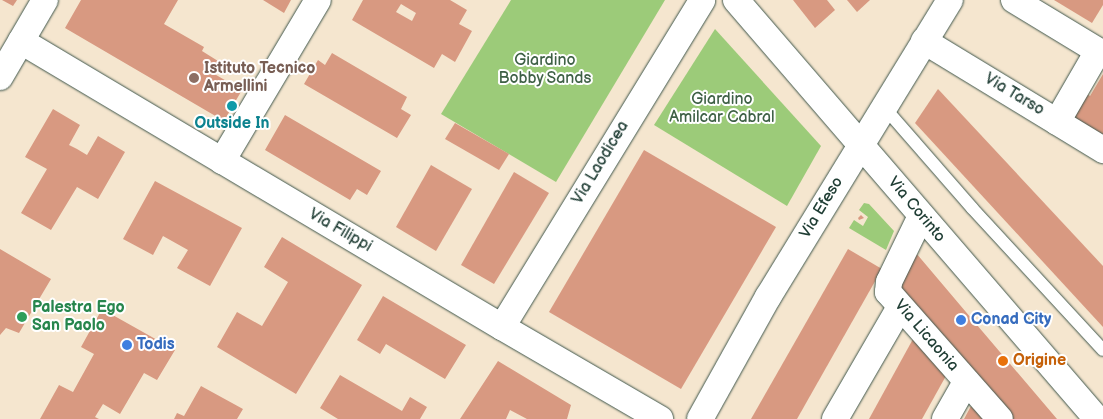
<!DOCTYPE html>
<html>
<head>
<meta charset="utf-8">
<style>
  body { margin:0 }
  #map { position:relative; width:1103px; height:419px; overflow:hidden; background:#f5e6cf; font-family:"Balsamiq Sans",sans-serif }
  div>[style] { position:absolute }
  .green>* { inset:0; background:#9ccb79 }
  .building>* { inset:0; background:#d89981 }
  .roads { filter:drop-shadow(0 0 1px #3f564b) drop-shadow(0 0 1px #3f564b) }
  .service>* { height:12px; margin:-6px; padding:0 6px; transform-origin:6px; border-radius:6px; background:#fff }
  .minor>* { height:26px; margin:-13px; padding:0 13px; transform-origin:13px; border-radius:13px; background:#fff }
  .dots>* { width:14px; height:14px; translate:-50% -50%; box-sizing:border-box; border:2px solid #fff; border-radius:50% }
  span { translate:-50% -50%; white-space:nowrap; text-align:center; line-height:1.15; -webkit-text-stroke:4px #fff; paint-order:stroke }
  .park-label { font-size:16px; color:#3e6045 }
  .education-label { font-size:16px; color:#785e54; font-weight:700 }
  .left { translate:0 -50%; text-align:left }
  .street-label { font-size:16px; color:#1f3d34 }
  .culture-label { font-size:16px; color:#0d838f; font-weight:700 }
  .leisure-label { font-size:16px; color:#27864d; font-weight:700 }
  .shop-label { font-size:16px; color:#366cbe; font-weight:700 }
  .food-label { font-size:16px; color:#c56008; font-weight:700 }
</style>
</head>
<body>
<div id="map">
  <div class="green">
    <div style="clip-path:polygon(511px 0,665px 0,556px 182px,441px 114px)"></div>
    <div style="clip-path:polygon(715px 29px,821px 146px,787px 206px,654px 125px)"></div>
    <div style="clip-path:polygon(864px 203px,869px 204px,894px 231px,886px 250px,849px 228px,854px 220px,863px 226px,868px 217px,859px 210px)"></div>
  </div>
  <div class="building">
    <div style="clip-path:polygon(2px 0,17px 0,13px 6px)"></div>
    <div style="clip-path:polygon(81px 0,178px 0,164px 24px,204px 47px,202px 51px,218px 61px,211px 72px,242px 90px,224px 121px,65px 28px)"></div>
    <div style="clip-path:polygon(263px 0,291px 0,284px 13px)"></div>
    <div style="clip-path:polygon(evenodd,363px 0,450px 0,467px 10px,459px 24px,472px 31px,455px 62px,442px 54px,434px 68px,352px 20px,363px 0,401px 4px,416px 13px,412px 21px,396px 12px,401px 4px)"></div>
    <div style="clip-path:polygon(793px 0,827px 0,835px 10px,815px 28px)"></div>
    <div style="clip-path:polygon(847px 0,870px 0,857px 12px)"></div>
    <div style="clip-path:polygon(1054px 0,1103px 0,1103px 5px,1092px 23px)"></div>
    <div style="clip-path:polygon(332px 53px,407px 97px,401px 109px,411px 115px,397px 138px,304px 84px,318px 60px,325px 65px)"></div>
    <div style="clip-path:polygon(1103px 74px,1103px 135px,1072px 116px,1086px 93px,1090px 96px)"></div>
    <div style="clip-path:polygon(938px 89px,1103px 266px,1103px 327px,915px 123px)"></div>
    <div style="clip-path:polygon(53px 109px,80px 125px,69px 145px,77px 149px,87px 155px,98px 136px,125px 152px,98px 199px,77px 187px,51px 230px,21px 213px,47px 169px,25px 157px)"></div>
    <div style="clip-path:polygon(285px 115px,381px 171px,367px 195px,357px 189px,350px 200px,265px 150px)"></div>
    <div style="clip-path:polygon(455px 123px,509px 154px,499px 170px,445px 139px)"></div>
    <div style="clip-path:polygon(644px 150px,776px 227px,681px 389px,549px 312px)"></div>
    <div style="clip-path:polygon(431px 165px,472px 189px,436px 251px,396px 227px)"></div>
    <div style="clip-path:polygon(514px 172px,549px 193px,494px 284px,461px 265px)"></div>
    <div style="clip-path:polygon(155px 181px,242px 228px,210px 286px,177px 268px,188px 250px,163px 236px,153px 255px,123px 239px)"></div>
    <div style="clip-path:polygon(861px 215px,864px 218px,859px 220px,858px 218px)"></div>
    <div style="clip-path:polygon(282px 237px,362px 285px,296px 394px,217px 347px,237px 312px,262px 326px,288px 282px,264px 267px)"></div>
    <div style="clip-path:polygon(0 249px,51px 279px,19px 333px,6px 328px,0 335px)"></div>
    <div style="clip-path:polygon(848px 249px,882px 269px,797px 419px,751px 419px)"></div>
    <div style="clip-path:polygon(916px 253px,960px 305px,1057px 419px,1012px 419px,899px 287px)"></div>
    <div style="clip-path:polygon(383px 296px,466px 345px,445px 379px,386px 344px,380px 354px,357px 340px)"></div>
    <div style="clip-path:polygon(102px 309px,175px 350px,157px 380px,144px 373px,120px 414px,103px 404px,95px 417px,99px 419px,40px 419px,59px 385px,73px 392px,94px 354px,81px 347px)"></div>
    <div style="clip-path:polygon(913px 339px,947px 374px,922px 419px,869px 419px)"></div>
    <div style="clip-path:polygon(498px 361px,571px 405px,567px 419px,527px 419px,510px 410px,506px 419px,460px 419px)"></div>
    <div style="clip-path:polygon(340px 375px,402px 411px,410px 397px,427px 407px,420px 419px,338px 419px,320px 408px)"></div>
    <div style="clip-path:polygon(201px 386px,243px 409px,237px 419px,174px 419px,177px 413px,184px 416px)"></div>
    <div style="clip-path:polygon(971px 406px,983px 419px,964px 419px)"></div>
  </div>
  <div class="roads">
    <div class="service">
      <div style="left:884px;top:107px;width:134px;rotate:48.9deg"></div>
      <div style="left:972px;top:208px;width:193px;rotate:47.3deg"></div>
    </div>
    <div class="minor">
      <div style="left:736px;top:0;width:553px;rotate:49.25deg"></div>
      <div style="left:1014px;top:0;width:104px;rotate:31.2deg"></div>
      <div style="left:21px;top:41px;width:560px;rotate:30.74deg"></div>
      <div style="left:502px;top:327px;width:183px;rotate:30.2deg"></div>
      <div style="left:924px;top:41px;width:210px;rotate:31.3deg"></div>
      <div style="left:0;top:77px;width:89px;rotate:-59.7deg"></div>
      <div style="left:1057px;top:122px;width:82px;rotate:-60deg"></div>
      <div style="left:222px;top:161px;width:187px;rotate:-59.2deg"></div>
      <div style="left:921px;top:216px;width:73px;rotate:115.9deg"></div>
      <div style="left:889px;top:282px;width:10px;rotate:96deg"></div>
      <div style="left:888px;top:292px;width:169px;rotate:48.6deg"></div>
      <div style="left:502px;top:327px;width:383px;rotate:-58.5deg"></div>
      <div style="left:700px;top:419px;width:140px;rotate:-60.9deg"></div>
      <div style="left:768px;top:297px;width:348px;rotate:-58.5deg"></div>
      <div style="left:835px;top:419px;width:129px;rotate:-59.9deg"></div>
      <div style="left:945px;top:419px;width:43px;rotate:-60.4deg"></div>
    </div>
  </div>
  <div class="dots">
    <div style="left:194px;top:78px;background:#8d6e63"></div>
    <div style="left:232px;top:106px;background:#0f9aa8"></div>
    <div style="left:22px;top:317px;background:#2e9e5b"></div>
    <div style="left:961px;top:320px;background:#3f7fe0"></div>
    <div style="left:127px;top:345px;background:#3f7fe0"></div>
    <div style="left:1003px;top:361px;background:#e8710a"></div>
  </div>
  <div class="park-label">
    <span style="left:545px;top:70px">Giardino<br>Bobby Sands</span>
    <span style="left:722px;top:109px">Giardino<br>Amilcar Cabral</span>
  </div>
  <div class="education-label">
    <span class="left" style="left:204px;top:78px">Istituto Tecnico<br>Armellini</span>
  </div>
  <div class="street-label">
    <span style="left:1014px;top:95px;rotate:31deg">Via Tarso</span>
    <span style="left:601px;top:163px;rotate:-59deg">Via Laodicea</span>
    <span style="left:822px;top:208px;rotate:-59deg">Via Efeso</span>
    <span style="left:916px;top:210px;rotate:50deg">Via Corinto</span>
    <span style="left:340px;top:231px;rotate:30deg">Via Filippi</span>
    <span style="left:926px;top:336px;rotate:49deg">Via Licaonia</span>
  </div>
  <div class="culture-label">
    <span style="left:232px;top:124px">Outside In</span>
  </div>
  <div class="leisure-label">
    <span class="left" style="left:32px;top:317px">Palestra Ego<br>San Paolo</span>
  </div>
  <div class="shop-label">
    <span class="left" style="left:971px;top:320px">Conad City</span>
    <span class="left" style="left:137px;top:345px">Todis</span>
  </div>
  <div class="food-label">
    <span class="left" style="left:1013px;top:361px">Origine</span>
  </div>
</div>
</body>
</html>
